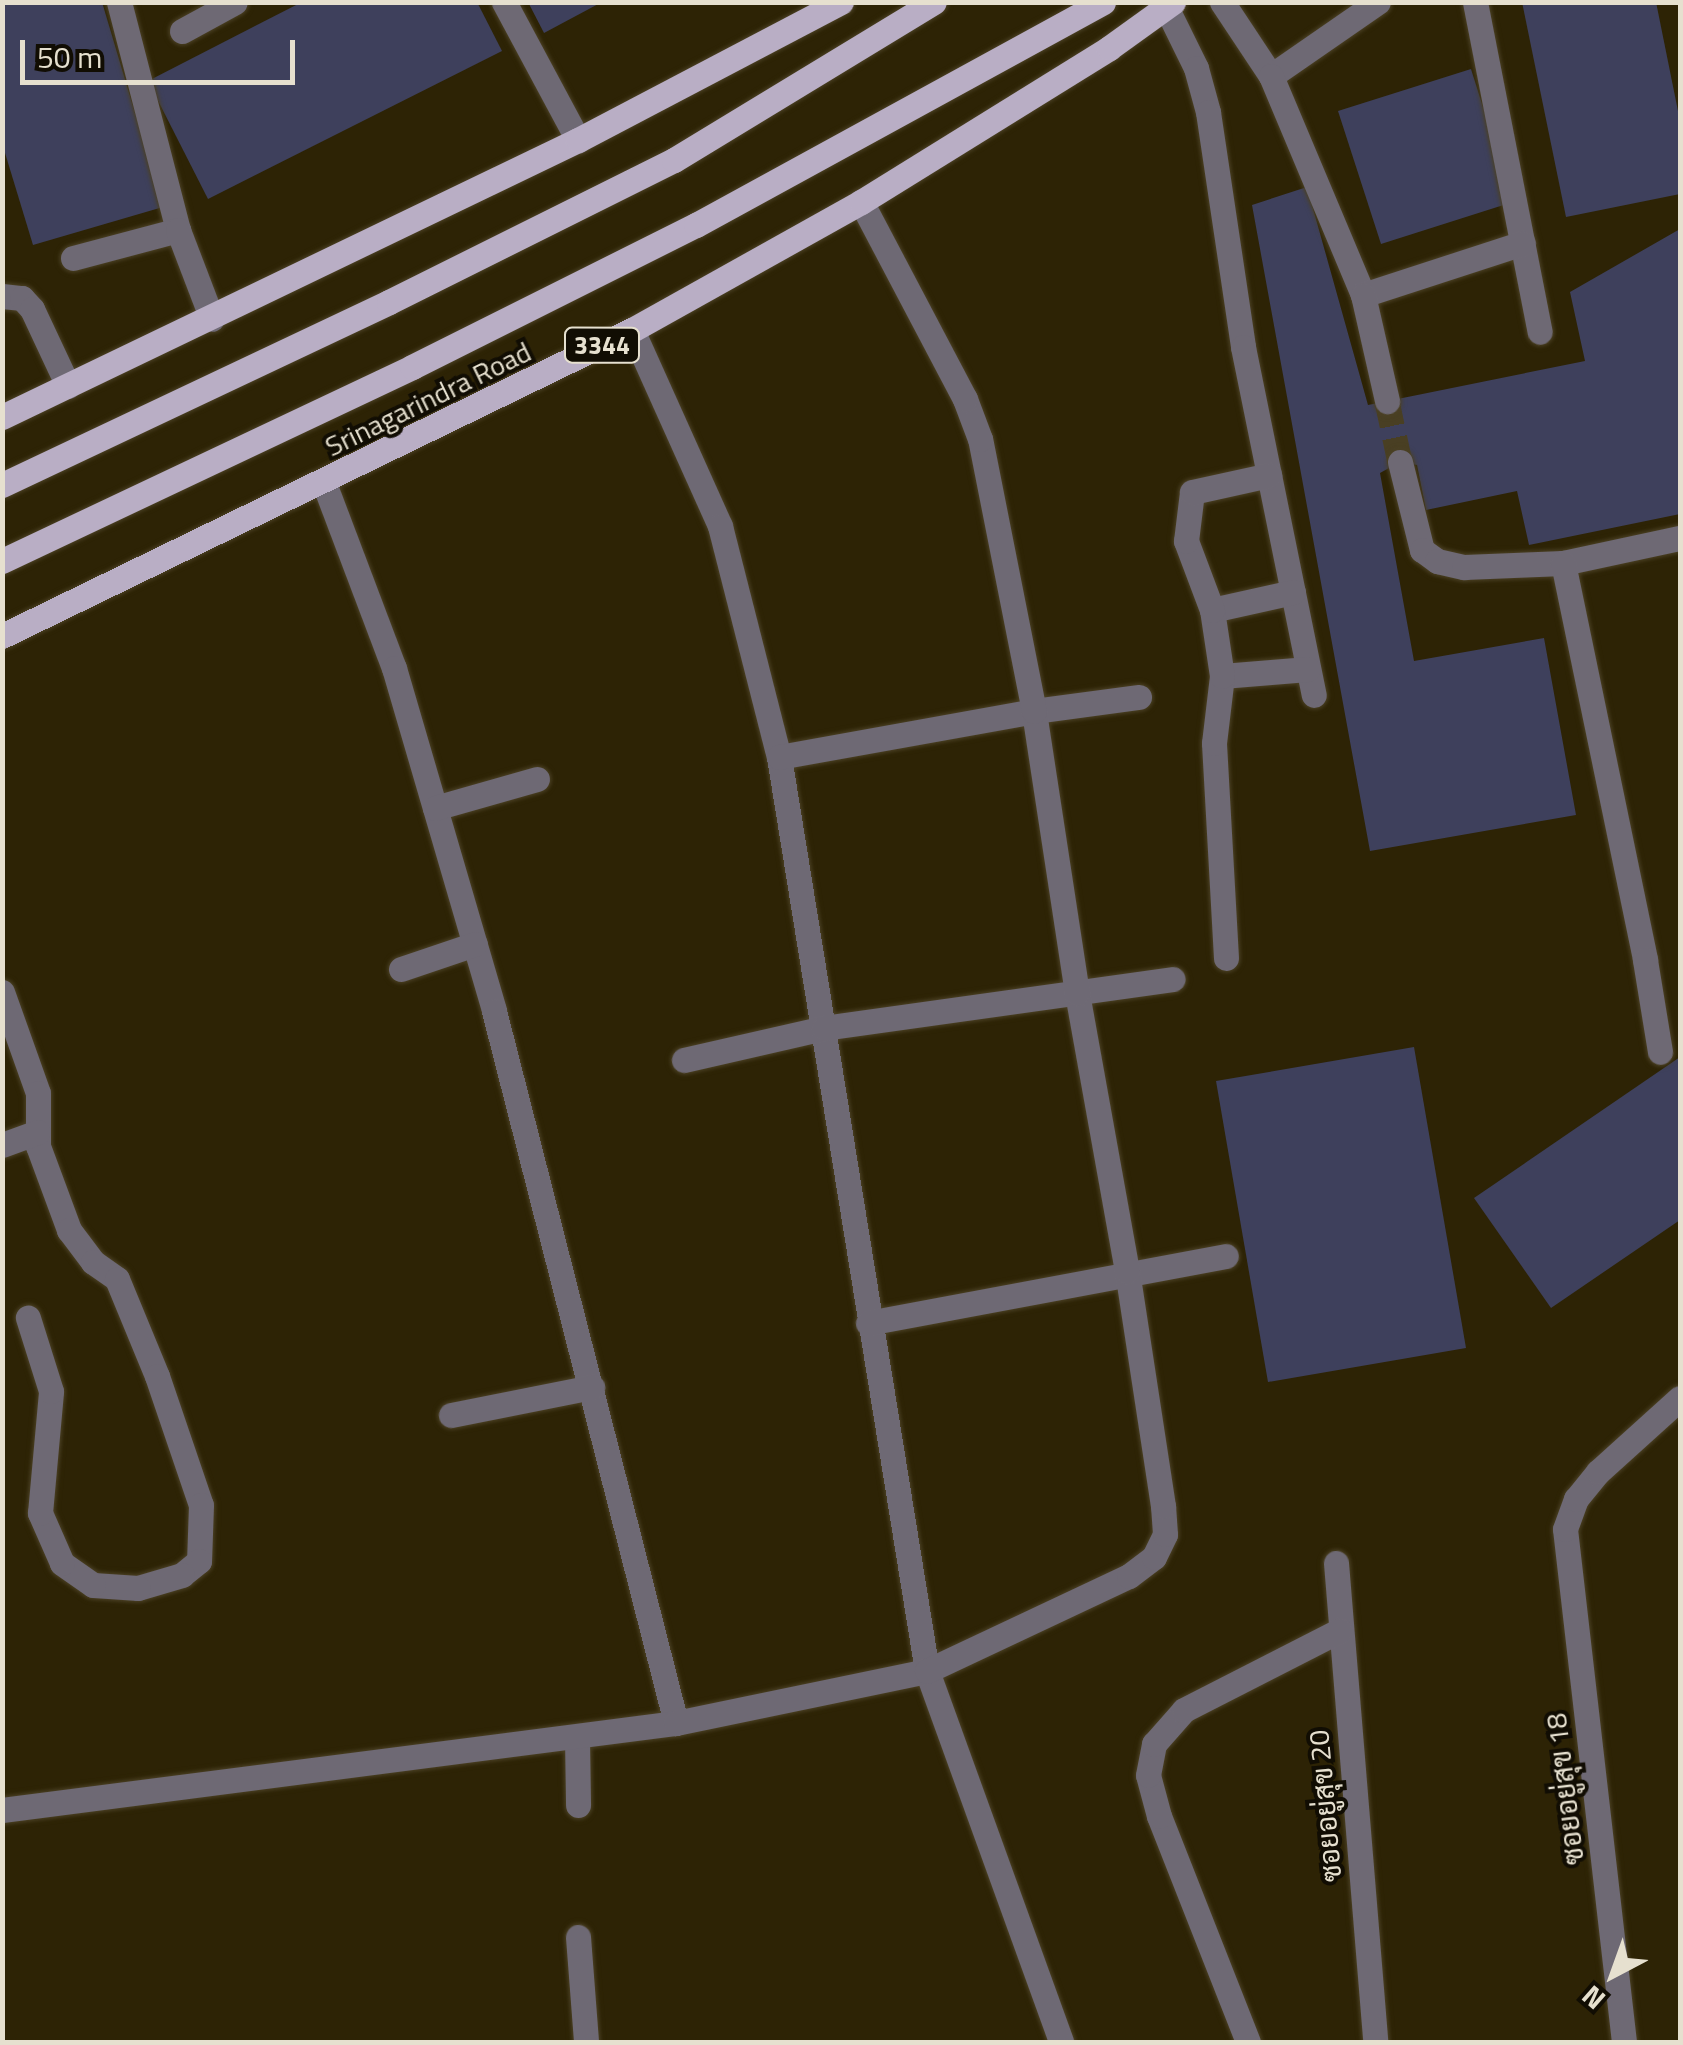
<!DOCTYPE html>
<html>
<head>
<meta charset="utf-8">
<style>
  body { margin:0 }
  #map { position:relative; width:1683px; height:2045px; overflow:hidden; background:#2d2305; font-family:"Titillium Web",Sarabun,sans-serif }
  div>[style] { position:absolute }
  .building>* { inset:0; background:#3e405c }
  .minor-tunnel>* { height:25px; margin-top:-12.5px; transform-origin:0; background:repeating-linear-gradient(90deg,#493f23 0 25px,transparent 0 37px) }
  .roads { filter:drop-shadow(0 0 2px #4b4125) drop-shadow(0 0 2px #4b4125) }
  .minor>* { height:25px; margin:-12.5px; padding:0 12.5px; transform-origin:12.5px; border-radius:12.5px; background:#6e6974 }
  .major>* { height:25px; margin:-12.5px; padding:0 12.5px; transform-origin:12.5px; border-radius:12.5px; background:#b9aec5 }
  span { translate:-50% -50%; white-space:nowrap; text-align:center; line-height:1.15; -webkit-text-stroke:8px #110d03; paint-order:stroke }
  .shield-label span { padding:2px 8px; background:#110d03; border:2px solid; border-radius:8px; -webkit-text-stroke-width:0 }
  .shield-label { font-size:25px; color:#e6e0cf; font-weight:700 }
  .street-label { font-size:28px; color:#e6e0cf }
  .frame { position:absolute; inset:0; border:5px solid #e6e0cf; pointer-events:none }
  .north { position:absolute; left:1563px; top:1925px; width:100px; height:100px; -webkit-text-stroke:8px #110d03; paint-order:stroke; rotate:221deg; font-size:28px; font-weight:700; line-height:40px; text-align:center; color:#e6e0cf }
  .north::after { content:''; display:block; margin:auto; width:35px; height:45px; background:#e6e0cf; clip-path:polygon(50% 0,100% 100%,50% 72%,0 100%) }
  .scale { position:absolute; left:20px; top:40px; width:275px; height:45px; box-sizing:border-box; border:5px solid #e6e0cf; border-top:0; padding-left:12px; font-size:30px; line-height:35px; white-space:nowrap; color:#e6e0cf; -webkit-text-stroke:8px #110d03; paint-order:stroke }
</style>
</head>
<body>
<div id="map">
  <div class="building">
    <div style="clip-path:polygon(2px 2px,102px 2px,163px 207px,33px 245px,2px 143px)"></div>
    <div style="clip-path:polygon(302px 2px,477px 2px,502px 51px,208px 199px,148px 81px)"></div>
    <div style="clip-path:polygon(528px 2px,602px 2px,544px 33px)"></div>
    <div style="clip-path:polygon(1522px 2px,1656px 2px,1680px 121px,1680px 194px,1566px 217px)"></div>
    <div style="clip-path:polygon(1471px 69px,1513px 202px,1381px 244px,1338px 111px)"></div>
    <div style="clip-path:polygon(1307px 187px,1368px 405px,1585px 361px,1570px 292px,1680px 229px,1680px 514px,1529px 545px,1517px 491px,1426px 510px,1417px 465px,1400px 462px,1380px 473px,1414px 661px,1544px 638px,1576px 815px,1370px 851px,1252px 205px)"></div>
    <div style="clip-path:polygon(1414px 1047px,1466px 1348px,1268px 1382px,1216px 1081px)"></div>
    <div style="clip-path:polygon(1680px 1057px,1680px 1220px,1551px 1308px,1474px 1198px)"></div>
  </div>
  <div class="minor-tunnel">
    <div style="left:1387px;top:401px;width:62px;rotate:78deg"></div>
  </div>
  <div class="roads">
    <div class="minor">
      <div style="left:119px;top:2px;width:236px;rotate:75.5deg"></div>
      <div style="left:504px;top:2px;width:157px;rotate:61.8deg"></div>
      <div style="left:1222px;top:2px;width:89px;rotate:56.5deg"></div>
      <div style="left:1271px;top:76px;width:130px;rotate:-34.7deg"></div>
      <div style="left:1475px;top:2px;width:336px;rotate:78.9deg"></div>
      <div style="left:1166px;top:7px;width:68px;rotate:63.8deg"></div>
      <div style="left:1196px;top:68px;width:46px;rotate:74.7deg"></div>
      <div style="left:1208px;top:112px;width:238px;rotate:81.5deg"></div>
      <div style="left:1243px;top:347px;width:355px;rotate:78.5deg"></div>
      <div style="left:182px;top:31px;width:60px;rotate:-28.7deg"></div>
      <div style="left:1271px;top:76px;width:238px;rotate:67.2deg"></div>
      <div style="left:1363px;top:295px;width:168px;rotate:-18deg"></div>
      <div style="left:73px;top:258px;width:109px;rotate:-14.9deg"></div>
      <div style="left:178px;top:230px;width:95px;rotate:69.1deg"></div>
      <div style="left:1363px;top:295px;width:109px;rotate:77.2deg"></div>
      <div style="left:2px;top:296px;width:20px;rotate:6deg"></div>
      <div style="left:22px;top:298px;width:15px;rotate:48deg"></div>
      <div style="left:32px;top:309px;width:85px;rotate:64.9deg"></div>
      <div style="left:632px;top:330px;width:215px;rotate:65.8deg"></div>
      <div style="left:720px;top:526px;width:238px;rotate:75.7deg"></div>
      <div style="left:779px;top:757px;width:926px;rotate:80.8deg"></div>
      <div style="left:927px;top:1671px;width:394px;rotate:70.1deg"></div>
      <div style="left:1400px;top:462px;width:91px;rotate:76deg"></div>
      <div style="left:1422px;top:550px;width:19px;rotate:36deg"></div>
      <div style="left:1437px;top:561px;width:28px;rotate:13deg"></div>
      <div style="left:1464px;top:567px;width:99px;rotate:-2.3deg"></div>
      <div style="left:1563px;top:563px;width:120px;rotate:-12.1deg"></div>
      <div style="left:324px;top:483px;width:198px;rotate:69.3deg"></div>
      <div style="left:394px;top:668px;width:357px;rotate:73.7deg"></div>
      <div style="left:494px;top:1011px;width:735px;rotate:75.66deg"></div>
      <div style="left:1563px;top:563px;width:405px;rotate:78.3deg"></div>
      <div style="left:1645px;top:960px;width:93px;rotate:80.7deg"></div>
      <div style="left:1212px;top:610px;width:83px;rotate:-12.5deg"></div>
      <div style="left:1222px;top:676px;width:86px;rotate:-4.7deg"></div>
      <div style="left:779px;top:757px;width:259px;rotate:-10.2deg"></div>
      <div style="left:1034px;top:711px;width:106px;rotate:-7.6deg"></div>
      <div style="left:435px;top:808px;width:106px;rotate:-15.9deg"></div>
      <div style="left:1226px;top:958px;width:215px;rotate:-93.2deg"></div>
      <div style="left:1214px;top:743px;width:67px;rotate:-83.2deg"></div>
      <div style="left:1222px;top:676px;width:67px;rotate:-98.6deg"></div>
      <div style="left:1212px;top:610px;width:74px;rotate:-110.6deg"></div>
      <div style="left:1186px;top:541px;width:49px;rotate:-83deg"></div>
      <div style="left:1192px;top:492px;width:79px;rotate:-12.4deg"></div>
      <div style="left:401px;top:969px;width:78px;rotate:-18.7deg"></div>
      <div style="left:2px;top:992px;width:107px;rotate:70.4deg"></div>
      <div style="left:38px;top:1093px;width:53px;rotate:90deg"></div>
      <div style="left:38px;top:1146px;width:90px;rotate:69.7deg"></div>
      <div style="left:69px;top:1230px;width:40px;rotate:53deg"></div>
      <div style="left:93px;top:1262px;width:29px;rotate:35deg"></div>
      <div style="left:117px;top:1279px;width:105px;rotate:67.6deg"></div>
      <div style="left:157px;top:1376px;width:136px;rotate:71.2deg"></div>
      <div style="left:201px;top:1505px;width:56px;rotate:92deg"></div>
      <div style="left:199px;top:1561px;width:22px;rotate:141deg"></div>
      <div style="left:182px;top:1575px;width:46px;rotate:163.5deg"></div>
      <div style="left:138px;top:1588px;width:45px;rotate:-176.2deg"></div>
      <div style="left:93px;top:1585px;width:38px;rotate:-145deg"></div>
      <div style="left:62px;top:1563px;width:55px;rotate:-113.7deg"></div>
      <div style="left:40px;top:1513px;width:122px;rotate:-84.8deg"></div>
      <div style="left:51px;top:1391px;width:77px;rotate:-107.5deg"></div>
      <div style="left:684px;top:1060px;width:144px;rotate:-12.9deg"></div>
      <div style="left:824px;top:1028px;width:352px;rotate:-8deg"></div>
      <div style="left:2px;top:1145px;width:38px;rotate:-20deg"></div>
      <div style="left:868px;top:1323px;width:364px;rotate:-10.6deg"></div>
      <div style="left:451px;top:1415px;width:144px;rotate:-11.2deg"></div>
      <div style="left:1336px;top:1563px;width:481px;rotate:85.3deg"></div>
      <div style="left:577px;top:1738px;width:67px;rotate:89.1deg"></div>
      <div style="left:2px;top:1810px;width:680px;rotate:-7.36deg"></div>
      <div style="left:676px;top:1723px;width:256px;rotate:-11.7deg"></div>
      <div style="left:927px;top:1671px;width:223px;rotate:-25.2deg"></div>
      <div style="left:1129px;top:1576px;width:31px;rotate:-37deg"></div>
      <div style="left:1154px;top:1557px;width:25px;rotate:-64deg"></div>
      <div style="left:1165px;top:1534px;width:28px;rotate:-94deg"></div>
      <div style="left:1163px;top:1506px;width:238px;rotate:-98.7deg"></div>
      <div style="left:1127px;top:1271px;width:282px;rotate:-100.2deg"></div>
      <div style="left:1077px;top:993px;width:285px;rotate:-98.7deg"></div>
      <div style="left:1034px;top:711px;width:277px;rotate:-101.2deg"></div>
      <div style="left:980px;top:439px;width:43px;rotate:-110.6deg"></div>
      <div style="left:965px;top:399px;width:223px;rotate:-117.8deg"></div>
      <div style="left:578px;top:1937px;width:105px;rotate:85.6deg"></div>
      <div style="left:1248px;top:2042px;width:243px;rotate:-111.5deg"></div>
      <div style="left:1159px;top:1816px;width:42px;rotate:-105deg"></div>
      <div style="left:1148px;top:1775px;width:32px;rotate:-79deg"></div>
      <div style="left:1154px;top:1744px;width:45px;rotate:-48.6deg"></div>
      <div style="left:1184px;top:1710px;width:175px;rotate:-27.1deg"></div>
      <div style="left:1624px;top:2042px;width:516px;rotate:-96.56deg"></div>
      <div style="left:1565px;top:1529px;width:32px;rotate:-70deg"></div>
      <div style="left:1576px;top:1499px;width:35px;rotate:-51deg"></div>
      <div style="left:1598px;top:1472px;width:110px;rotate:-42.1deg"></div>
    </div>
    <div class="major">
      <div style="left:2px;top:417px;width:639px;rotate:-25.68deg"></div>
      <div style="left:578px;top:140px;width:297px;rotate:-27.7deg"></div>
      <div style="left:2px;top:485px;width:428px;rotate:-25.3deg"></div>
      <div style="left:389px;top:302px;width:318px;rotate:-26.5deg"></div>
      <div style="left:674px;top:160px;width:304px;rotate:-31.3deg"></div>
      <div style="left:2px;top:561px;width:454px;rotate:-25.3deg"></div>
      <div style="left:412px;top:367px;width:318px;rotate:-26.6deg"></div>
      <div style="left:696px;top:225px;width:464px;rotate:-28.7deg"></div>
      <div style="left:2px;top:636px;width:700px;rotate:-25.91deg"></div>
      <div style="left:632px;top:330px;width:262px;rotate:-29.2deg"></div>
      <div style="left:861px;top:202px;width:292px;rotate:-31.8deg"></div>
      <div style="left:1109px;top:48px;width:79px;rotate:-35.7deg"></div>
    </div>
  </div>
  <div class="shield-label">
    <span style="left:602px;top:345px">3344</span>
  </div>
  <div class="street-label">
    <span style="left:428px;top:399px;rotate:-26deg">Srinagarindra Road</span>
    <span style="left:1565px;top:1789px;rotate:-97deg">ซอยอยู่สุข 18</span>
    <span style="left:1325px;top:1806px;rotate:-95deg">ซอยอยู่สุข 20</span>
  </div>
  <div class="frame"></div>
  <div class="north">N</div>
  <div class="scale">50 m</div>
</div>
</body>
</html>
